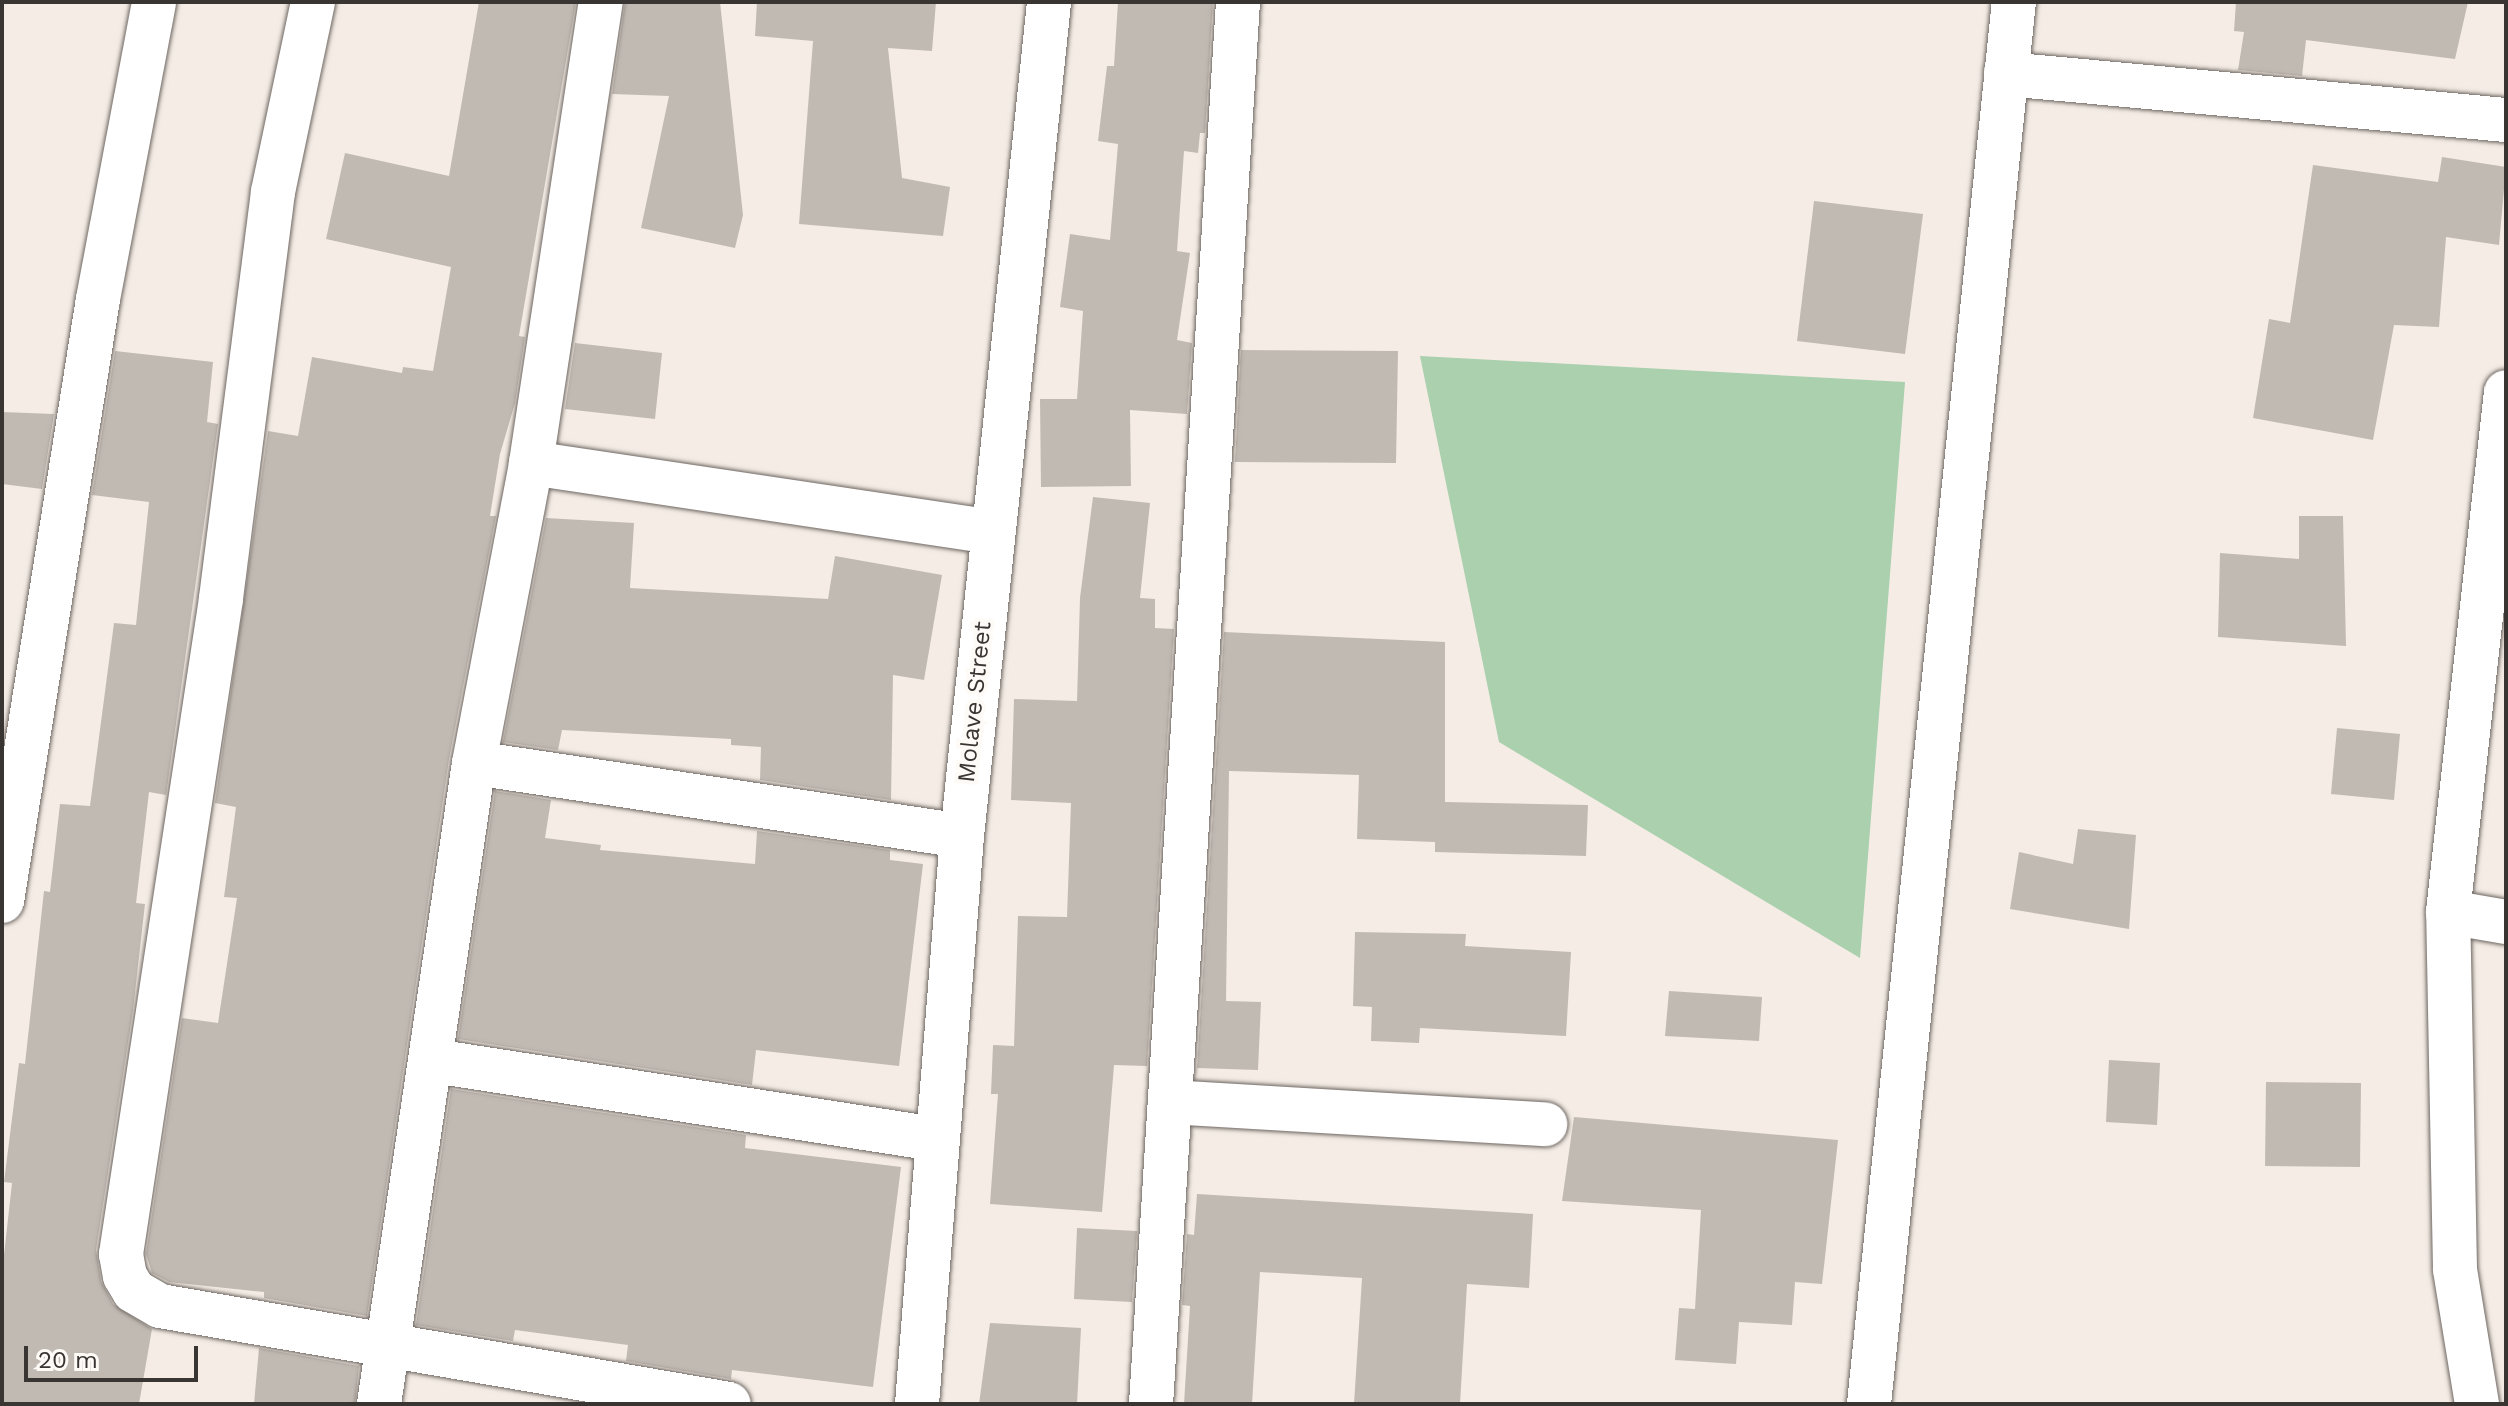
<!DOCTYPE html>
<html>
<head>
<meta charset="utf-8">
<style>
  body { margin:0 }
  #map { position:relative; width:2508px; height:1406px; overflow:hidden; background:#f4ece5; font-family:"Work Sans",sans-serif }
  div>[style] { position:absolute }
  .green>* { inset:0; background:#aad0ae }
  .building>* { inset:0; background:#c1bab3 }
  .roads { filter:drop-shadow(0 0 2px #6d6661) drop-shadow(0 0 2px #6d6661) }
  .minor>* { height:44px; margin:-22px; padding:0 22px; transform-origin:22px; border-radius:22px; background:#fff }
  span { translate:-50% -50%; white-space:nowrap; text-align:center; line-height:1.15; -webkit-text-stroke:8px #fefaf6; paint-order:stroke }
  .street-label { font-size:24px; color:#383532 }
  .frame { position:absolute; inset:0; border:4px solid #383532; pointer-events:none }
  .scale { position:absolute; left:24px; top:1346px; width:174px; height:36px; box-sizing:border-box; border:4px solid #383532; border-top:0; padding-left:10px; font-size:24px; line-height:28px; white-space:nowrap; color:#383532; -webkit-text-stroke:6px #fefaf6; paint-order:stroke }
</style>
</head>
<body>
<div id="map">
  <div class="green">
    <div style="clip-path:polygon(1420px 356px,1905px 382px,1860px 958px,1499px 742px)"></div>
  </div>
  <div class="building">
    <div style="clip-path:polygon(479px 2px,576px 2px,519px 336px,525px 337px,515px 403px,500px 454px,490px 516px,496px 516px,449px 759px,367px 1316px,264px 1298px,264px 1292px,169px 1282px,152px 1273px,146px 1254px,182px 1018px,218px 1023px,237px 898px,224px 897px,236px 807px,215px 803px,268px 431px,298px 436px,312px 357px,402px 373px,403px 367px,433px 371px,451px 267px,326px 239px,345px 153px,449px 176px)"></div>
    <div style="clip-path:polygon(625px 2px,720px 2px,743px 215px,735px 248px,641px 228px,669px 96px,612px 94px)"></div>
    <div style="clip-path:polygon(757px 2px,936px 2px,932px 51px,888px 48px,902px 178px,950px 187px,943px 236px,799px 224px,813px 41px,755px 36px)"></div>
    <div style="clip-path:polygon(1118px 2px,1213px 2px,1205px 133px,1200px 133px,1198px 153px,1184px 151px,1177px 251px,1190px 253px,1177px 340px,1192px 343px,1187px 414px,1130px 410px,1131px 486px,1041px 487px,1040px 399px,1077px 399px,1083px 311px,1060px 307px,1070px 234px,1110px 240px,1118px 144px,1098px 141px,1107px 66px,1114px 66px)"></div>
    <div style="clip-path:polygon(2236px 2px,2468px 2px,2455px 59px,2306px 40px,2302px 76px,2238px 70px,2244px 32px,2234px 31px)"></div>
    <div style="clip-path:polygon(2442px 157px,2506px 167px,2499px 245px,2446px 237px,2439px 327px,2394px 325px,2373px 440px,2253px 418px,2269px 319px,2290px 323px,2313px 165px,2438px 182px)"></div>
    <div style="clip-path:polygon(1814px 201px,1923px 214px,1905px 354px,1797px 341px)"></div>
    <div style="clip-path:polygon(575px 343px,662px 353px,655px 419px,565px 409px)"></div>
    <div style="clip-path:polygon(1241px 350px,1398px 351px,1396px 463px,1235px 462px)"></div>
    <div style="clip-path:polygon(115px 351px,213px 362px,207px 422px,218px 424px,166px 795px,149px 792px,136px 903px,145px 904px,133px 1010px,96px 1250px,101px 1281px,113px 1304px,152px 1329px,139px 1404px,2px 1404px,2px 1273px,12px 1183px,4px 1182px,19px 1063px,25px 1064px,44px 891px,50px 892px,60px 804px,90px 806px,114px 623px,136px 625px,149px 502px,92px 495px)"></div>
    <div style="clip-path:polygon(2px 412px,54px 414px,42px 489px,2px 484px)"></div>
    <div style="clip-path:polygon(1093px 497px,1150px 503px,1140px 598px,1155px 599px,1155px 628px,1174px 629px,1147px 1066px,1114px 1065px,1102px 1212px,990px 1204px,998px 1094px,991px 1094px,993px 1045px,1014px 1046px,1018px 916px,1067px 917px,1071px 803px,1011px 800px,1014px 699px,1077px 701px,1080px 598px)"></div>
    <div style="clip-path:polygon(2299px 516px,2343px 516px,2346px 646px,2218px 637px,2220px 553px,2299px 559px)"></div>
    <div style="clip-path:polygon(546px 518px,634px 523px,630px 588px,828px 599px,835px 556px,942px 575px,924px 680px,893px 675px,891px 800px,760px 780px,761px 747px,731px 745px,731px 739px,562px 730px,558px 750px,503px 742px)"></div>
    <div style="clip-path:polygon(1224px 632px,1445px 642px,1445px 802px,1588px 805px,1586px 856px,1435px 852px,1435px 842px,1357px 839px,1359px 775px,1229px 771px,1226px 1001px,1261px 1002px,1258px 1070px,1197px 1068px)"></div>
    <div style="clip-path:polygon(2337px 728px,2400px 734px,2394px 800px,2331px 794px)"></div>
    <div style="clip-path:polygon(495px 791px,551px 800px,545px 838px,601px 845px,600px 850px,755px 864px,757px 831px,890px 850px,890px 860px,923px 864px,899px 1066px,756px 1050px,752px 1085px,458px 1039px)"></div>
    <div style="clip-path:polygon(2078px 829px,2136px 835px,2129px 929px,2010px 909px,2019px 852px,2073px 864px)"></div>
    <div style="clip-path:polygon(1355px 932px,1466px 934px,1465px 946px,1571px 952px,1566px 1036px,1420px 1028px,1419px 1043px,1371px 1041px,1372px 1007px,1353px 1006px)"></div>
    <div style="clip-path:polygon(1669px 991px,1762px 997px,1759px 1041px,1665px 1036px)"></div>
    <div style="clip-path:polygon(2109px 1060px,2160px 1063px,2157px 1125px,2106px 1122px)"></div>
    <div style="clip-path:polygon(2266px 1082px,2361px 1083px,2360px 1167px,2265px 1166px)"></div>
    <div style="clip-path:polygon(451px 1089px,746px 1135px,745px 1148px,901px 1167px,873px 1387px,732px 1370px,731px 1379px,626px 1361px,628px 1345px,515px 1330px,513px 1341px,416px 1325px)"></div>
    <div style="clip-path:polygon(1574px 1117px,1838px 1140px,1822px 1284px,1795px 1282px,1792px 1325px,1739px 1322px,1736px 1364px,1675px 1360px,1679px 1308px,1695px 1309px,1701px 1210px,1562px 1201px)"></div>
    <div style="clip-path:polygon(1197px 1194px,1533px 1214px,1529px 1288px,1467px 1284px,1460px 1404px,1354px 1404px,1362px 1278px,1260px 1272px,1252px 1404px,1184px 1404px,1190px 1306px,1182px 1305px,1187px 1234px,1194px 1235px)"></div>
    <div style="clip-path:polygon(1077px 1228px,1137px 1231px,1132px 1302px,1074px 1299px)"></div>
    <div style="clip-path:polygon(990px 1323px,1081px 1328px,1077px 1404px,979px 1404px)"></div>
    <div style="clip-path:polygon(259px 1348px,359px 1366px,355px 1404px,254px 1404px)"></div>
  </div>
  <div class="roads">
    <div class="minor">
      <div style="left:313px;top:2px;width:194px;rotate:101.9deg"></div>
      <div style="left:273px;top:192px;width:410px;rotate:97.3deg"></div>
      <div style="left:221px;top:599px;width:663px;rotate:98.68deg"></div>
      <div style="left:121px;top:1254px;width:22px;rotate:80deg"></div>
      <div style="left:125px;top:1276px;width:17px;rotate:59deg"></div>
      <div style="left:134px;top:1291px;width:30px;rotate:30deg"></div>
      <div style="left:160px;top:1306px;width:577px;rotate:9.77deg"></div>
      <div style="left:2006px;top:74px;width:502px;rotate:5.26deg"></div>
      <div style="left:531px;top:463px;width:466px;rotate:8.5deg"></div>
      <div style="left:474px;top:763px;width:493px;rotate:8.5deg"></div>
      <div style="left:2px;top:901px;width:610px;rotate:-80.94deg"></div>
      <div style="left:98px;top:299px;width:302px;rotate:-79.3deg"></div>
      <div style="left:2448px;top:912px;width:59px;rotate:9.8deg"></div>
      <div style="left:434px;top:1061px;width:507px;rotate:8.85deg"></div>
      <div style="left:1170px;top:1102px;width:376px;rotate:3.4deg"></div>
      <div style="left:379px;top:1404px;width:648px;rotate:-81.57deg"></div>
      <div style="left:474px;top:763px;width:305px;rotate:-79.2deg"></div>
      <div style="left:531px;top:463px;width:466px;rotate:-81.4deg"></div>
      <div style="left:917px;top:1404px;width:570px;rotate:-85.47deg"></div>
      <div style="left:962px;top:836px;width:839px;rotate:-84.04deg"></div>
      <div style="left:1151px;top:1404px;width:1405px;rotate:-86.45deg"></div>
      <div style="left:1869px;top:1404px;width:1409px;rotate:-84.1deg"></div>
      <div style="left:2477px;top:1404px;width:137px;rotate:-99.3deg"></div>
      <div style="left:2455px;top:1269px;width:357px;rotate:-91.1deg"></div>
      <div style="left:2448px;top:912px;width:523px;rotate:-83.64deg"></div>
    </div>
  </div>
  <div class="street-label">
    <span style="left:975px;top:702px;rotate:-84deg">Molave Street</span>
  </div>
  <div class="frame"></div>
  <div class="scale">20 m</div>
</div>
</body>
</html>
